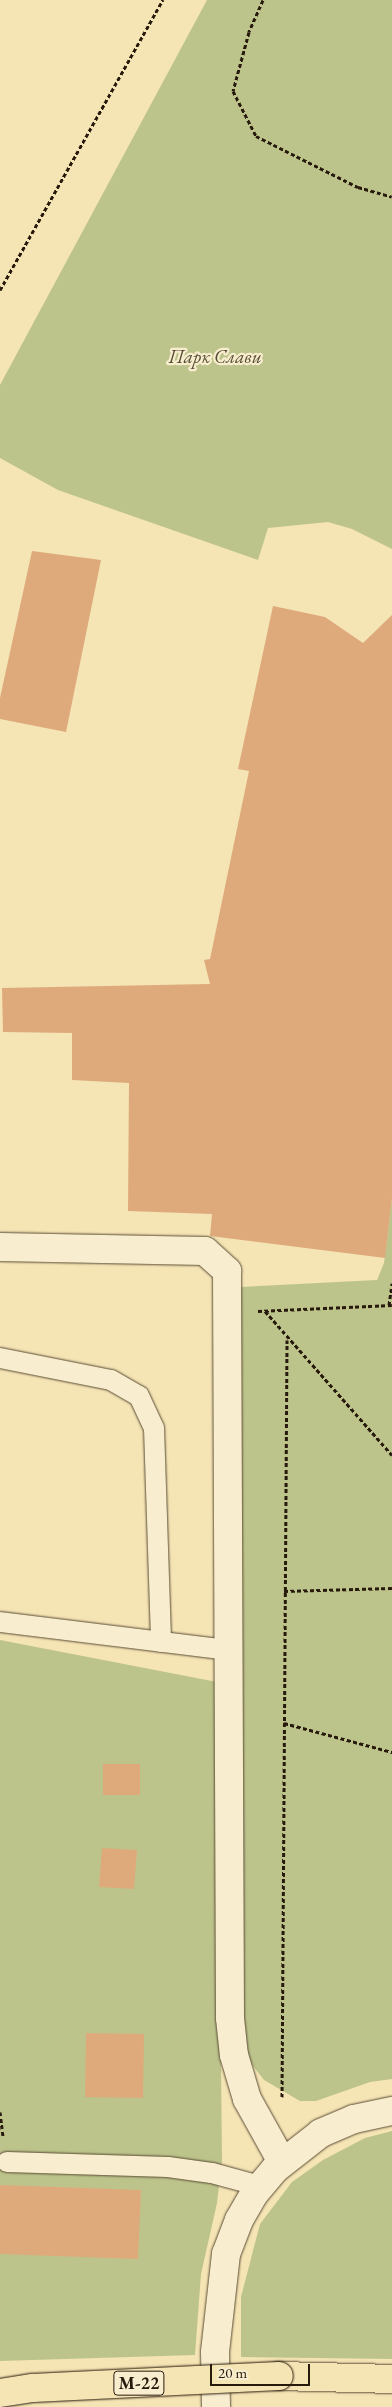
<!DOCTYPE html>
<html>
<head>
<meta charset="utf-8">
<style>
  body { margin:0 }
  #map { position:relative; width:392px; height:2407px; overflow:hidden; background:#f5e4b4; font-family:"EB Garamond",serif }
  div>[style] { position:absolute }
  .green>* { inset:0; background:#bdc48b }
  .building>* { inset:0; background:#deaa7c }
  .path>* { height:3px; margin-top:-1.5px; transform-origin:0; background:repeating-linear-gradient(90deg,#271a0c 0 4px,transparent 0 6.5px) }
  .roads { filter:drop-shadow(0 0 1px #5a4c36) drop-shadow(0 0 1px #5a4c36) }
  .lane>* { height:20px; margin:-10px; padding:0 10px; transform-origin:10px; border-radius:10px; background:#f8edce }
  .street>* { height:28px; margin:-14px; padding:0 14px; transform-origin:14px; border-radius:14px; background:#f8edce }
  .secondary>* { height:28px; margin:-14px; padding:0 14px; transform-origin:14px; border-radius:14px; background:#f8edce }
  .highway>* { height:28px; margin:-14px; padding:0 14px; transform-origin:14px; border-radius:14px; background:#f5e4b4 }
  .bridges { filter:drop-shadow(0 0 1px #271a0c) drop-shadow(0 0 1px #271a0c) }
  .highway-bridge>* { height:28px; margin:-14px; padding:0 14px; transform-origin:14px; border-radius:14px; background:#f5e4b4 }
  span { translate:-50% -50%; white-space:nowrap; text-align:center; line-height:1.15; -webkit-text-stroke:4.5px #f8edce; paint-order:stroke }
  .shield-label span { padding:1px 4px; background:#f8edce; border:1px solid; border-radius:4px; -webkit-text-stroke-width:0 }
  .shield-label { font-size:18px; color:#271a0c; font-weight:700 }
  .park-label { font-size:19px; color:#544d32; font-style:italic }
  .scale { position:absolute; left:210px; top:2364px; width:100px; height:22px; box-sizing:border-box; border:2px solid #271a0c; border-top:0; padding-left:6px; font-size:15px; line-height:18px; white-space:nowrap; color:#271a0c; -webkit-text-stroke:4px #f8edce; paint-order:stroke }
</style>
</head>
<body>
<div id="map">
  <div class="green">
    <div style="clip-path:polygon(207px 0,392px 0,392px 549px,352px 529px,328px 522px,268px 528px,258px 560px,58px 490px,0 458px,0 385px)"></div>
    <div style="clip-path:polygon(392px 1198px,392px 2079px,370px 2082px,316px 2101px,300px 2101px,264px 2080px,250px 2062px,243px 2044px,242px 2018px,241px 1287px,377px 1280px,384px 1263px)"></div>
    <div style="clip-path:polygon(0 1640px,217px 1682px,222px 2160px,217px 2203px,201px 2274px,195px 2355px,0 2361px)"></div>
    <div style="clip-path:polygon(392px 2131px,392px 2359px,241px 2357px,241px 2297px,260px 2224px,292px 2182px,323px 2160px,365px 2138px)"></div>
  </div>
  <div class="building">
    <div style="clip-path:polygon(32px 551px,101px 560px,66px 732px,0 719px,0 698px)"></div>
    <div style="clip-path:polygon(273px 606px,325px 617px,363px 643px,392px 615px,392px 1198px,385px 1258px,210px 1236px,212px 1214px,128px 1211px,129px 1083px,72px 1080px,72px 1033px,3px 1032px,2px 988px,210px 984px,204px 960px,210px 959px,249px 771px,238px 769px)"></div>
    <div style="clip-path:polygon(103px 1764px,140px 1764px,140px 1795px,103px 1795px)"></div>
    <div style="clip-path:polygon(102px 1848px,137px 1850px,134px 1889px,99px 1887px)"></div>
    <div style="clip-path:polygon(86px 2033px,144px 2034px,143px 2098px,85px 2097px)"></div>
    <div style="clip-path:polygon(0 2185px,141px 2190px,138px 2259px,0 2254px)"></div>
  </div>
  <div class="path">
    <div style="left:263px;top:0;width:35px;rotate:114deg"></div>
    <div style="left:249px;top:32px;width:61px;rotate:105.2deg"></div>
    <div style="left:233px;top:91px;width:51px;rotate:62.9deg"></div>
    <div style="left:256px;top:136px;width:114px;rotate:26.6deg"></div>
    <div style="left:358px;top:187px;width:35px;rotate:16deg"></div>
    <div style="left:0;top:290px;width:333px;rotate:-60.7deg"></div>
    <div style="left:389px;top:1305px;width:22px;rotate:-82deg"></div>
    <div style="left:258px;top:1311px;width:134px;rotate:-2.6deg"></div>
    <div style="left:265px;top:1311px;width:192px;rotate:48.6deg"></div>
    <div style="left:284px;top:1591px;width:108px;rotate:-1.6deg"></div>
    <div style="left:284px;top:1723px;width:112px;rotate:15deg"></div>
    <div style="left:282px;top:2097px;width:757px;rotate:-89.62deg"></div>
    <div style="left:0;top:2112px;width:24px;rotate:83deg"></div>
  </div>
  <div class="roads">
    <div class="lane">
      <div style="left:0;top:1358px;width:113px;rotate:11.2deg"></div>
      <div style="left:111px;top:1380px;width:32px;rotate:30deg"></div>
      <div style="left:139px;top:1396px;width:35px;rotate:65deg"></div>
      <div style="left:154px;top:1428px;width:214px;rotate:88.1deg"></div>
      <div style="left:0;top:1622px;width:229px;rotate:7deg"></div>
      <div style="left:7px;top:2162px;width:161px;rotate:1.8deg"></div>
      <div style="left:168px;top:2167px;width:44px;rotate:7.8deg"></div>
      <div style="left:212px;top:2173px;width:50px;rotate:15.2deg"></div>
    </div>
    <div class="street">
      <div style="left:0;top:1247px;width:205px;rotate:1.1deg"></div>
      <div style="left:205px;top:1251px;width:30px;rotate:42deg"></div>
      <div style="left:227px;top:1271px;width:747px;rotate:89.77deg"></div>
      <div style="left:230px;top:2018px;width:37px;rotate:84deg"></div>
      <div style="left:234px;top:2055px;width:46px;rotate:73.5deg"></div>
      <div style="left:247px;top:2099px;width:72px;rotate:60.9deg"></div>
    </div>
    <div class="secondary">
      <div style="left:216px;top:2407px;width:55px;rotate:-91deg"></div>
      <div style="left:215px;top:2352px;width:99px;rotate:-83.6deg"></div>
      <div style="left:226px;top:2254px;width:36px;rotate:-69deg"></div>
      <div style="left:239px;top:2220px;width:30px;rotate:-60deg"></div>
      <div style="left:254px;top:2194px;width:33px;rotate:-50deg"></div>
      <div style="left:275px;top:2169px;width:58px;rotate:-38deg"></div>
      <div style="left:321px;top:2133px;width:36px;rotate:-23deg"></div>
      <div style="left:354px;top:2119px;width:39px;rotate:-12deg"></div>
    </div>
    <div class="highway">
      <div style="left:279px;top:2376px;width:113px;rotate:1.5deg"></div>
    </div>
  </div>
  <div class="bridges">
    <div class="highway-bridge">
      <div style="left:0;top:2393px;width:33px;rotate:-9deg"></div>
      <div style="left:33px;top:2388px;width:246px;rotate:-2.8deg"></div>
    </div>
  </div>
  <div class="shield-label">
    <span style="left:139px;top:2383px">М-22</span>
  </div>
  <div class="park-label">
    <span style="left:215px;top:357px">Парк Слави</span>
  </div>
  <div class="scale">20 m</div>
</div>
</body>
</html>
